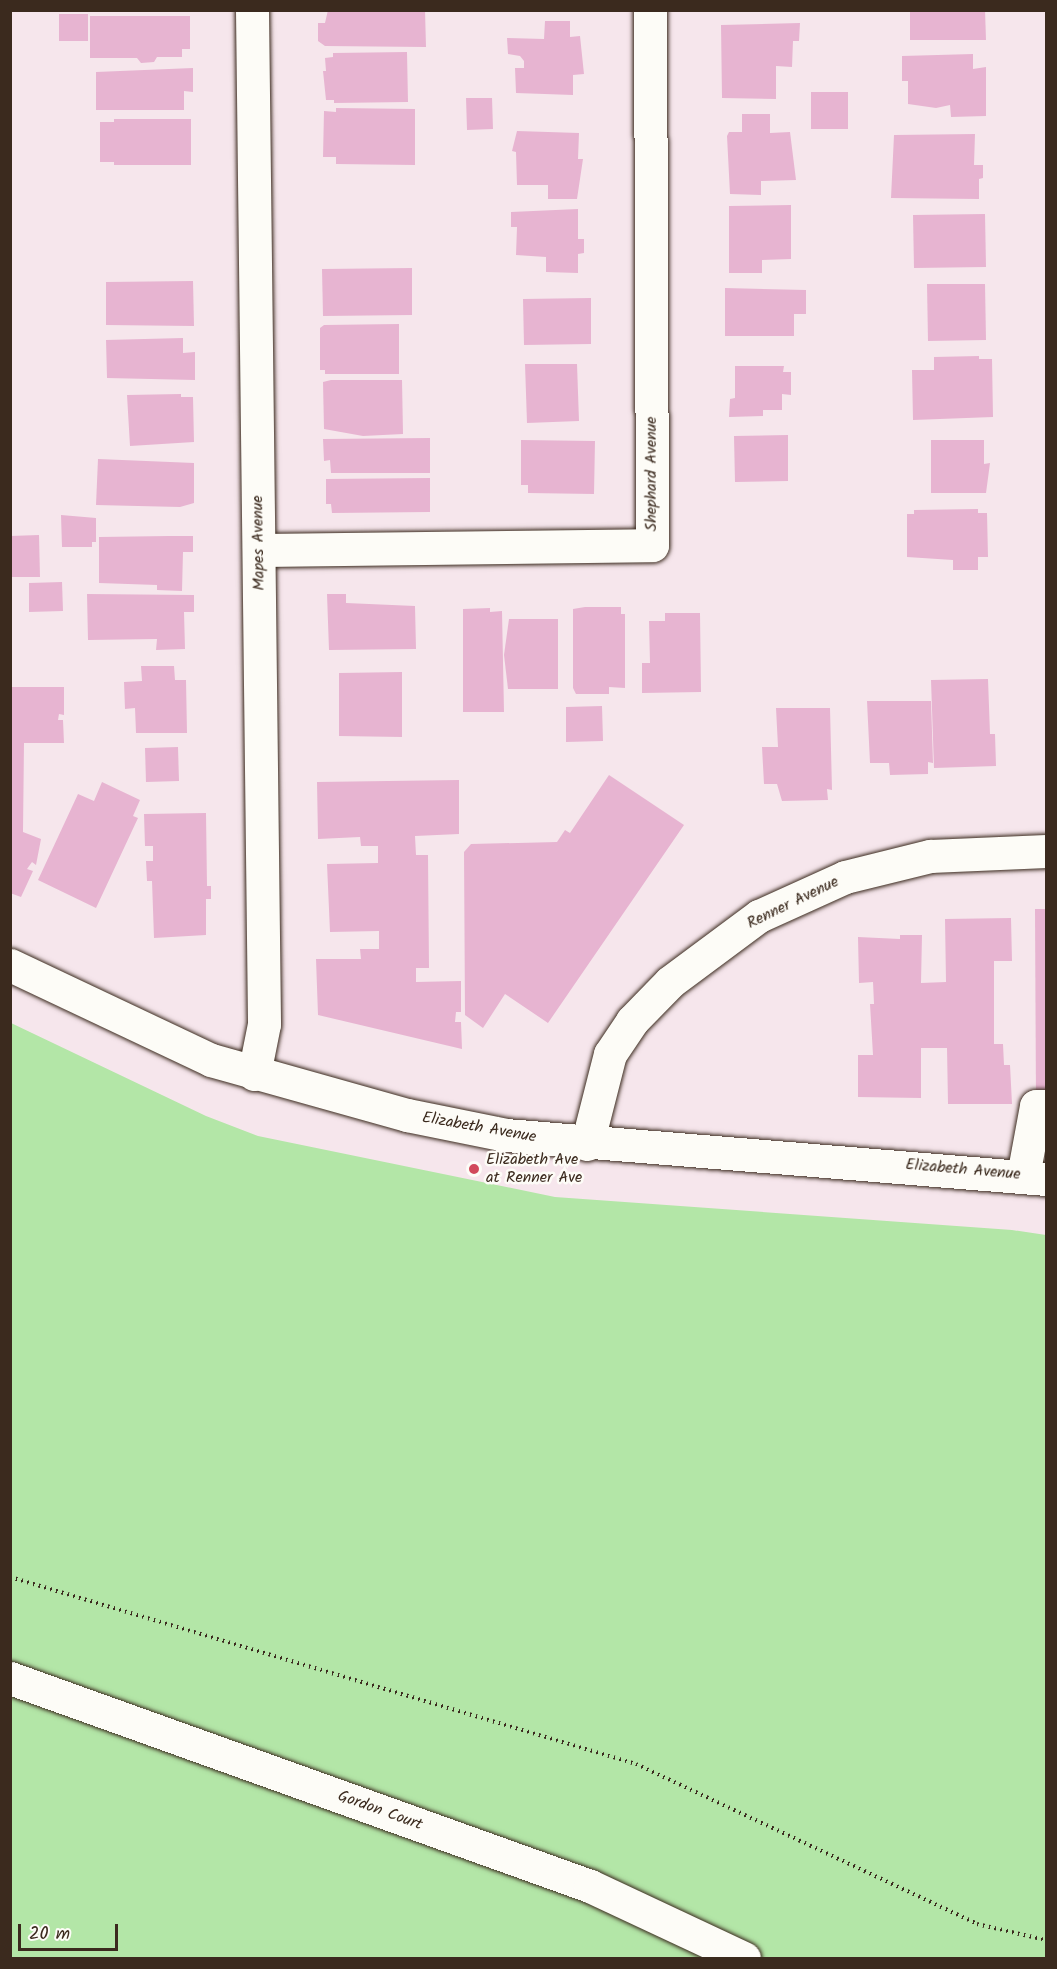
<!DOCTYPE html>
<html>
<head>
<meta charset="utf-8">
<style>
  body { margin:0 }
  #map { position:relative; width:1057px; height:1969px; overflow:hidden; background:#f6e6ec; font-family:Kalam,sans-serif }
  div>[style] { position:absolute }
  .green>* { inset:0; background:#b3e6a7 }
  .building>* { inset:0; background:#e7b4d1 }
  .path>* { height:4px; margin-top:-2px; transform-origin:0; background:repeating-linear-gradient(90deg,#3b2a1e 0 1.5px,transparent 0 6px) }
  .roads { filter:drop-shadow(0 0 2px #3b2a1e) drop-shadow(0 0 2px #3b2a1e) }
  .minor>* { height:33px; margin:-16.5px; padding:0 16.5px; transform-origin:16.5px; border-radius:16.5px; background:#fdfcf7 }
  .major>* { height:33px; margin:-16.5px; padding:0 16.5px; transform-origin:16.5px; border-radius:16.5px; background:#fdfcf7 }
  .dots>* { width:16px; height:16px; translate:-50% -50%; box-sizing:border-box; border:3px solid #fdfcf7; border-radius:50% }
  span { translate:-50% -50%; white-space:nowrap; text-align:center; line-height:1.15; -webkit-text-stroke:5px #fdfcf7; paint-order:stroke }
  .street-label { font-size:16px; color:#3b2a1e }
  .poi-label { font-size:16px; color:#3b2a1e }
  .left { translate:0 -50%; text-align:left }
  .frame { position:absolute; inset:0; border:12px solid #3b2a1e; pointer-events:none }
  .scale { position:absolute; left:18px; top:1924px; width:100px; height:27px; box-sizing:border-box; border:3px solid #3b2a1e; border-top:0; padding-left:8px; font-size:18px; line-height:21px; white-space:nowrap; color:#3b2a1e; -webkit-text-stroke:4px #fdfcf7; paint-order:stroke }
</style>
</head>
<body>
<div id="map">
  <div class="green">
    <div style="clip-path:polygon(11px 1023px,206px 1116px,258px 1136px,555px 1197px,1012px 1230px,1046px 1235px,1046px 1958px,11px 1958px)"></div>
  </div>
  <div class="building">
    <div style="clip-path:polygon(328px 10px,425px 10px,426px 47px,325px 46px,318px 41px,318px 23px,325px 23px)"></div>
    <div style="clip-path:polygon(910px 10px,985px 10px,986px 40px,910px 40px)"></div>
    <div style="clip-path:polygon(59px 14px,88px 14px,88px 41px,59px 41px)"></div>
    <div style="clip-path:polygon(90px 16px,190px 16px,190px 49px,182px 49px,182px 57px,157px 57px,154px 62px,141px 63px,137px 58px,90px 58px)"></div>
    <div style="clip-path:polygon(545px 21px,570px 21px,570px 37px,580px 36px,584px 74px,573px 75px,573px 95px,516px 93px,515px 68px,524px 68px,524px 61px,520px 56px,508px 54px,507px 38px,544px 39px)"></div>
    <div style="clip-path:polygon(800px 23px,799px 41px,793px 41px,792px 67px,776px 66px,776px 99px,722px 98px,721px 25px)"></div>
    <div style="clip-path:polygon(407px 52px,408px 102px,334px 103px,334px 100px,326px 100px,323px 71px,326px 71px,325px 58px,333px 57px,333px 53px)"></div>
    <div style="clip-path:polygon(973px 54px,973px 69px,986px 67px,986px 116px,951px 117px,950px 105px,936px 108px,908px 104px,908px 81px,902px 81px,902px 56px)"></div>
    <div style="clip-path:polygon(193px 68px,193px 92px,184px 91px,184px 110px,96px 110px,96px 72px)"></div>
    <div style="clip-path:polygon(811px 92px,848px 92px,848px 129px,811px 129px)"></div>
    <div style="clip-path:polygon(466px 98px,492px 98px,493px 129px,467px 130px)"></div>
    <div style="clip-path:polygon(336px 108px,415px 109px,415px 165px,336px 164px,336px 157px,323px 157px,324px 111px,336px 112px)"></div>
    <div style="clip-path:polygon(742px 114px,770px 114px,770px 133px,790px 132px,796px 180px,761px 181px,761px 195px,730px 194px,727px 136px,729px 132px,742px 132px)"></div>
    <div style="clip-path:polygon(114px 119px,191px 119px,191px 165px,114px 165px,114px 162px,100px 162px,100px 122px,114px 122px)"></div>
    <div style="clip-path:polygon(517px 131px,579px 133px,578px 159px,583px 159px,577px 199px,548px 199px,548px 185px,517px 185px,516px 152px,512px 151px)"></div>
    <div style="clip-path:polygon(975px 134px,974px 165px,983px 165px,983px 178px,979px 179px,979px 199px,891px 198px,894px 135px)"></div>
    <div style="clip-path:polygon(791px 205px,791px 259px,762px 260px,762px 273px,729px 273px,729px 206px)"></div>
    <div style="clip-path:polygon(578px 209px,578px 239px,584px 239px,584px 253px,578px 254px,578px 273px,546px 272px,546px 257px,516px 255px,517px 227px,511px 227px,511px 212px)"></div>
    <div style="clip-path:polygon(985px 214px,986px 267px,914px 268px,913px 215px)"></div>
    <div style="clip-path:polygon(412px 268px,412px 315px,323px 316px,322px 269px)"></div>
    <div style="clip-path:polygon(193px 281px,194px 326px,106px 325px,106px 282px)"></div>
    <div style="clip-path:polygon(927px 284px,985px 284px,986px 340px,928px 341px)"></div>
    <div style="clip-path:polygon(725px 288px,806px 290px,806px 314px,794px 314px,794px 336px,725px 336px)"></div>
    <div style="clip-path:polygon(591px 298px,591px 344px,524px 345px,523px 299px)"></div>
    <div style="clip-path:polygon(399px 324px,399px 374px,325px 374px,325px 370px,320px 370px,320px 328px,324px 325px)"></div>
    <div style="clip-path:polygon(183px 338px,183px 353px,195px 352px,195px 380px,107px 378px,106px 340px)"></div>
    <div style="clip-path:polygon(979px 356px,979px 359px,992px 359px,993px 417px,913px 420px,912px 370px,934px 370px,934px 357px)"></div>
    <div style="clip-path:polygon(525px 364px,577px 364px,579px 421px,527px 423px)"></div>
    <div style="clip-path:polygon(735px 366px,784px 366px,783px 372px,791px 372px,791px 395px,782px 394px,782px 410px,763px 410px,763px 416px,729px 417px,730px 399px,735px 398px)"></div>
    <div style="clip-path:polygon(331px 380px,402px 380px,403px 434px,363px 436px,324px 429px,323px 382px)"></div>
    <div style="clip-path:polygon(181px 394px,181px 397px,193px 397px,194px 442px,130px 446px,127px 395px)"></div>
    <div style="clip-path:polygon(788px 435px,788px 481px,735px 482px,734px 436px)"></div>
    <div style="clip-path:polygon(430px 438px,430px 473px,331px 473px,330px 460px,324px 461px,323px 439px)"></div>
    <div style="clip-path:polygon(521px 440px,595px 441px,594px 494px,528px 493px,528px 485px,521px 485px)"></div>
    <div style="clip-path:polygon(931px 440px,984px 440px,984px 464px,990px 463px,986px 493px,931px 493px)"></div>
    <div style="clip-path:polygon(98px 459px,194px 463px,194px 503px,180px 507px,96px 505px)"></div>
    <div style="clip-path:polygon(430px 478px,430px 512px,332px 513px,331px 504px,326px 504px,326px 479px)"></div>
    <div style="clip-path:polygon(978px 509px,978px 513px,987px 513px,988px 557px,978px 557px,978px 570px,953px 570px,953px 560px,907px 557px,907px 514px,914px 514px,914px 510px)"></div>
    <div style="clip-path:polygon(61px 515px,96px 518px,96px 542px,92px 542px,92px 547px,62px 547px)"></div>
    <div style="clip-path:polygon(39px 535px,40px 577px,10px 577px,10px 536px)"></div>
    <div style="clip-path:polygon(169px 536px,193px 536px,193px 552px,183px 552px,182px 591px,157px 590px,157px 585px,99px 583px,99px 537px)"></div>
    <div style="clip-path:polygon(62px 582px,63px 611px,29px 612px,29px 583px)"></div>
    <div style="clip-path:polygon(87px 594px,194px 595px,194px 612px,184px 612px,185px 649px,156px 650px,157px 639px,88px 640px)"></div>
    <div style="clip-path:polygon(327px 594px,346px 594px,346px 603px,415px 606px,416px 649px,329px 650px)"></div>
    <div style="clip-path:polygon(585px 607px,621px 607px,621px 614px,625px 614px,625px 688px,609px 687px,609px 694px,576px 694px,573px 688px,573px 609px)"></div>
    <div style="clip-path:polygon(490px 608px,490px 612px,502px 611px,504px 712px,463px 712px,463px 609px)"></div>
    <div style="clip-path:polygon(665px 613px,700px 613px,701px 692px,642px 693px,642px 663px,650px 663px,649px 621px,665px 621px)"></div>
    <div style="clip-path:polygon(509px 619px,558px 619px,558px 689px,508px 689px,504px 655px)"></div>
    <div style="clip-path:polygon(141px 666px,174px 666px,175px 680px,186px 680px,187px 733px,136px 733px,135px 708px,125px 709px,124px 682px,142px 681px)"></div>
    <div style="clip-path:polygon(402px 672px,402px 737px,339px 736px,339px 673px)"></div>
    <div style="clip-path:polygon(988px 679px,990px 734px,995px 734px,996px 766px,934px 768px,931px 680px)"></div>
    <div style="clip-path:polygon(10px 687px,64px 687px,64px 715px,59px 714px,58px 720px,63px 720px,64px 743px,24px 743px,23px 832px,41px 839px,36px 865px,32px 862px,27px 869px,33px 871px,21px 897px,10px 893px)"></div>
    <div style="clip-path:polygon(867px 701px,931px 701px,933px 763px,928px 762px,928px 774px,890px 775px,889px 763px,870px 763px)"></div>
    <div style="clip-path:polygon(602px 706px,603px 741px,566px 742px,566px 707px)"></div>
    <div style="clip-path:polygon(776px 708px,830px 708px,832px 790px,827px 789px,828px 800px,782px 801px,777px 784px,764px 784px,762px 747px,778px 747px)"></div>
    <div style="clip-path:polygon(178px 747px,179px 781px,146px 782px,145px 748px)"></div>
    <div style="clip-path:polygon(609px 775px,684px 825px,548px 1023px,505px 994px,483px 1028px,465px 1015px,464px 852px,471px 844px,557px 842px,565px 830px,570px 833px)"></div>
    <div style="clip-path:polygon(459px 780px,459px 834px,415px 836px,416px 855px,428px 855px,429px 968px,416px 968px,416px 982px,461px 981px,461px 1012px,456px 1012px,455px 1022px,461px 1022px,462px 1049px,318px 1015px,316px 959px,361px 959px,360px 949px,379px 949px,379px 931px,330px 932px,327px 864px,378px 863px,378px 846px,361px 846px,360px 837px,318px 839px,317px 782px)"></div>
    <div style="clip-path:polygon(102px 782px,140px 800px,133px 816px,138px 818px,96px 908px,38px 880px,78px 794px,94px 801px)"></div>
    <div style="clip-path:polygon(206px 813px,207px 886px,211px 886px,211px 899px,206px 899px,206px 935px,154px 938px,152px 881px,147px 881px,146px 861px,153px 861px,153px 846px,145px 846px,144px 814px)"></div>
    <div style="clip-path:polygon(1035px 909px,1046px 909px,1046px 1103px,1036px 1103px)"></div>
    <div style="clip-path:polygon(1011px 918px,1012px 961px,994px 961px,994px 1044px,1003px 1044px,1004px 1065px,1010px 1065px,1012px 1104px,948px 1104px,947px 1048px,921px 1048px,921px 1098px,858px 1097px,858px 1055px,873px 1055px,870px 1004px,874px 1004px,873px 982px,859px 983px,858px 937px,900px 939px,900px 935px,922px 935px,921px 983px,946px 982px,945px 919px)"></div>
  </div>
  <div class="path">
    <div style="left:10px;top:1577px;width:653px;rotate:16.63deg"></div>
    <div style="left:636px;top:1764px;width:377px;rotate:25.1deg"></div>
    <div style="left:977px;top:1924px;width:71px;rotate:13.1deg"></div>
  </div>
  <div class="roads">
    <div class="minor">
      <div style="left:252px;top:10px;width:1014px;rotate:89.32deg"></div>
      <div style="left:264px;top:1024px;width:51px;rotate:101.3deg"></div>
      <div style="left:259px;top:550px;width:393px;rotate:-0.7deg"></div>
      <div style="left:652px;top:545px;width:535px;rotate:-90.21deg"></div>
      <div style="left:587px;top:1144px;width:93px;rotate:-75.7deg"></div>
      <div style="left:610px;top:1054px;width:40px;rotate:-56deg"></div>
      <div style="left:632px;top:1021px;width:54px;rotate:-45.7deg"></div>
      <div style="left:670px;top:982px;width:111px;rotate:-36.6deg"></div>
      <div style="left:759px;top:916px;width:94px;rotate:-24.4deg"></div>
      <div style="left:845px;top:877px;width:88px;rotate:-13.9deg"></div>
      <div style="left:930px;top:856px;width:116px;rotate:-2.5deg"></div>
      <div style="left:1023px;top:1176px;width:71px;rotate:-79.5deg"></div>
      <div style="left:1036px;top:1106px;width:10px"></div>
      <div style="left:10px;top:1678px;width:616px;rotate:19.73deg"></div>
      <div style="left:590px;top:1886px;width:170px;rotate:25.1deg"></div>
    </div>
    <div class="major">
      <div style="left:10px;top:965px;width:222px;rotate:25.3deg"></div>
      <div style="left:211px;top:1060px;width:204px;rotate:15.7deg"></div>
      <div style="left:407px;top:1115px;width:101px;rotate:11.4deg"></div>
      <div style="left:506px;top:1135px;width:542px;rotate:4.66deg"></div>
    </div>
  </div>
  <div class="dots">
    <div style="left:474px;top:1169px;background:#d1495b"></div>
  </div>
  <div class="street-label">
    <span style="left:652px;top:474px;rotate:-90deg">Shephard Avenue</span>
    <span style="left:259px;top:543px;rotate:-91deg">Mapes Avenue</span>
    <span style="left:793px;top:903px;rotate:-26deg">Renner Avenue</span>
    <span style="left:479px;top:1128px;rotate:10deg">Elizabeth Avenue</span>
    <span style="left:963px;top:1170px;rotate:5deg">Elizabeth Avenue</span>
    <span style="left:380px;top:1811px;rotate:20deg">Gordon Court</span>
  </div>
  <div class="poi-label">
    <span class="left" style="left:486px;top:1169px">Elizabeth Ave<br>at Renner Ave</span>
  </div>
  <div class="frame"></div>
  <div class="scale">20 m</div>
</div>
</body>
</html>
